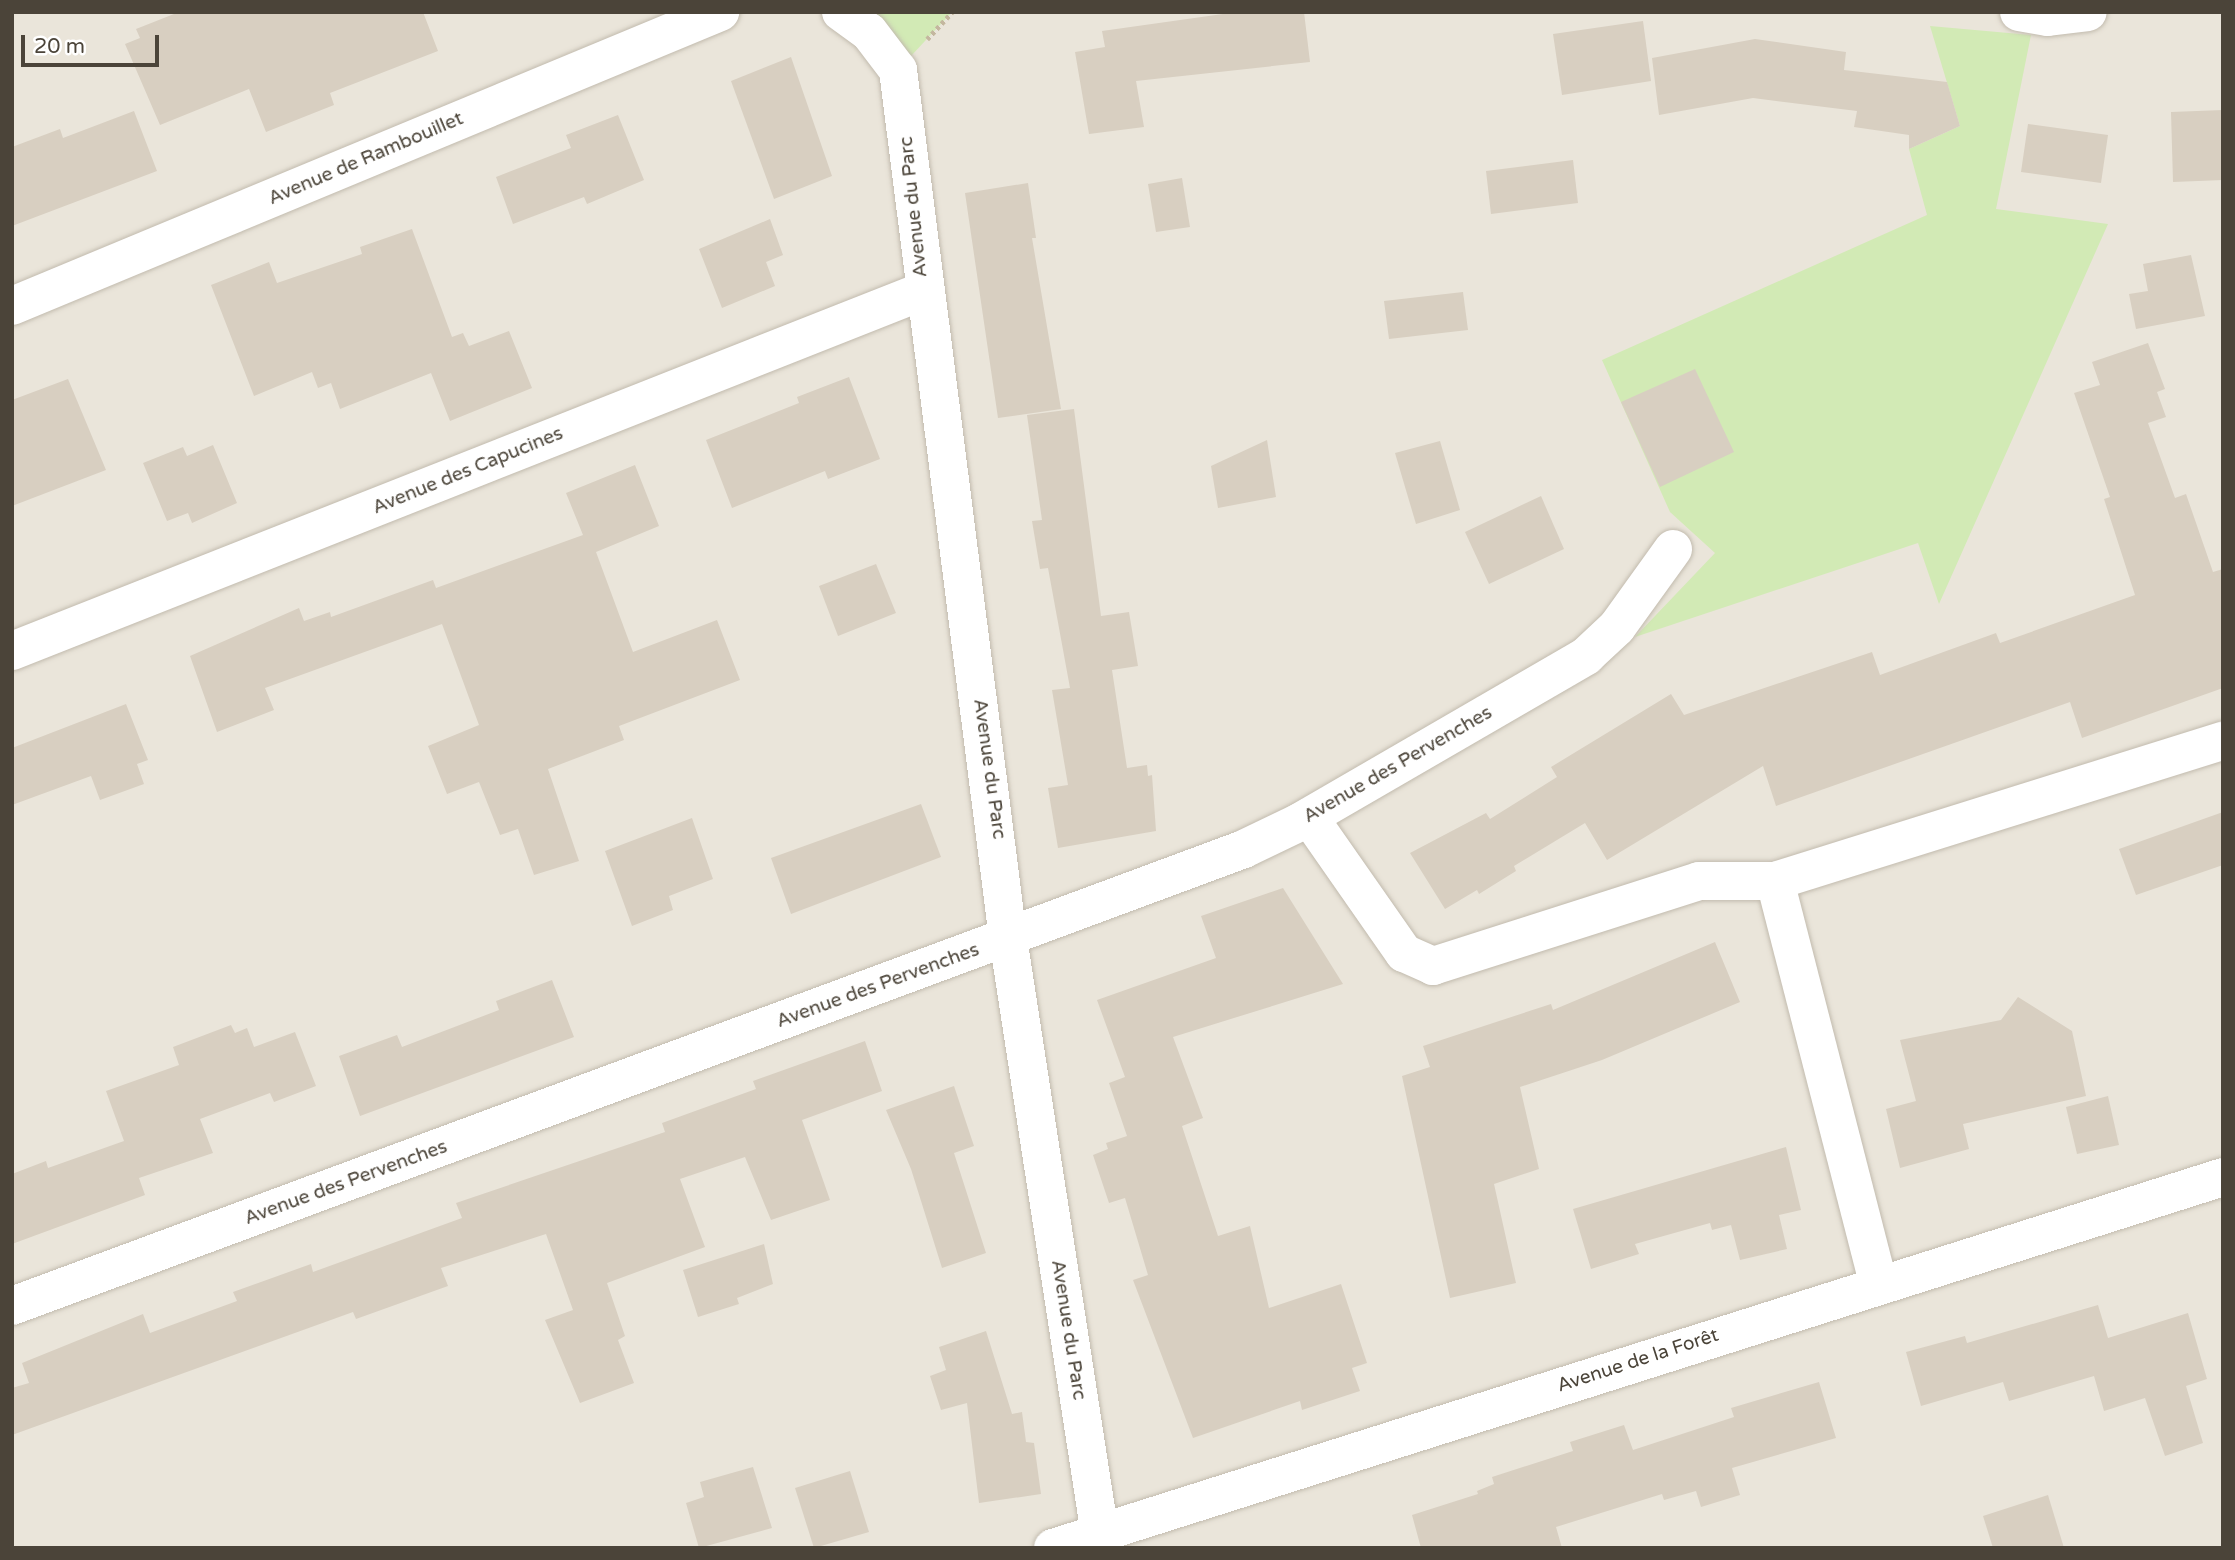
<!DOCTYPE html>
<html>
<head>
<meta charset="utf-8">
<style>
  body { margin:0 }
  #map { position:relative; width:2235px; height:1560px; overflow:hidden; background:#f6f3ec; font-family:"Varela Round",sans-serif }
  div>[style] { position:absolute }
  .residential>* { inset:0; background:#eae5da }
  .green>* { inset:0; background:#d2eab5 }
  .building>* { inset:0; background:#d8cfc1 }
  .path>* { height:4.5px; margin-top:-2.25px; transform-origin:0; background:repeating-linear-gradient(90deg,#c4b79f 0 3.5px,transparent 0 7px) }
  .roads { filter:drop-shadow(0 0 2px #c2bbae) drop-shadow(0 0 2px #c2bbae) }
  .street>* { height:38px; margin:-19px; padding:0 19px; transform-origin:19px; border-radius:19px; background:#fff }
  span { translate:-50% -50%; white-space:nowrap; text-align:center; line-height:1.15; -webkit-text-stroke:5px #fff; paint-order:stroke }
  .street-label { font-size:19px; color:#4b4439 }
  .frame { position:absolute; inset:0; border:14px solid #4b4439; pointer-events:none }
  .scale { position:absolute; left:21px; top:35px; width:138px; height:32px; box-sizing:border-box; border:4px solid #4b4439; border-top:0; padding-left:9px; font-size:21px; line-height:24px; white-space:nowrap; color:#4b4439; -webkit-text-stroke:5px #fff; paint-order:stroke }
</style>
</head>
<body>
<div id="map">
  <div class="residential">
    <div style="clip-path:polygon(12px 12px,2223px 12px,2223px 1548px,12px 1548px)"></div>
  </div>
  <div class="green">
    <div style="clip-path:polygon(841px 12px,952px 12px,898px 70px)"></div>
    <div style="clip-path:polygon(1930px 26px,2031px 35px,1996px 209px,2108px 224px,1939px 604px,1918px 543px,1635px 637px,1715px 553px,1670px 512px,1602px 360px,1927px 215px,1909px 149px,1960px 126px)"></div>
  </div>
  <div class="building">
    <div style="clip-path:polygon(179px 12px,423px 12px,438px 51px,330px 93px,334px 105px,266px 132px,249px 89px,160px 125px,125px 44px,140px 38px,136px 29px)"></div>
    <div style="clip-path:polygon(1237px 12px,1304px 12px,1310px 62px,1136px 81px,1144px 127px,1089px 134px,1075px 52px,1105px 47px,1102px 31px)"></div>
    <div style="clip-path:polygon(1643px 21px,1651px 81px,1562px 95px,1553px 34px)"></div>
    <div style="clip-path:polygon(1755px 39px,1846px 52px,1844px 70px,1947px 82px,1960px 126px,1909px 149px,1909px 135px,1854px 127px,1857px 111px,1753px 98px,1659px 115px,1652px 58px)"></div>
    <div style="clip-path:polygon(791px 57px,832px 176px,774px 199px,731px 81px)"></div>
    <div style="clip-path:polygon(2223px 110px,2223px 180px,2173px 182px,2171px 112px)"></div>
    <div style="clip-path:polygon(134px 111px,157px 171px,12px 226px,12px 147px,60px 129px,63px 138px)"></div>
    <div style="clip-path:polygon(618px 115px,644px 180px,587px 204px,584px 197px,513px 224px,496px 177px,571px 148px,566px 135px)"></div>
    <div style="clip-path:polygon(2028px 124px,2108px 135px,2101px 183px,2021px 172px)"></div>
    <div style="clip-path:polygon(1573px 160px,1578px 203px,1491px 214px,1486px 171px)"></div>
    <div style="clip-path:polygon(1182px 178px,1190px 227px,1156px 232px,1148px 184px)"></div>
    <div style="clip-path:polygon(1028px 183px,1036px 238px,1032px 238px,1061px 409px,998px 418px,965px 193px)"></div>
    <div style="clip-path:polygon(770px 219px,783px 255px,766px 262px,775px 286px,722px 308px,699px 249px)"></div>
    <div style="clip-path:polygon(412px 229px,452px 337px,463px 333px,469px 346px,509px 331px,532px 388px,450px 421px,431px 373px,340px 409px,331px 383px,318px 388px,312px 372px,254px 396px,211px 285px,269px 262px,277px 283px,362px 254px,360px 247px)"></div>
    <div style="clip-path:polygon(2191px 255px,2205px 316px,2136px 329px,2129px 294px,2148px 291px,2143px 264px)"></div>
    <div style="clip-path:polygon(1463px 292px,1468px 330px,1389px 339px,1384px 301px)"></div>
    <div style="clip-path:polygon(2148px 343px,2165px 389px,2157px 392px,2166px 417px,2148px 423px,2175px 498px,2186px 494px,2213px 572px,2223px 569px,2223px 688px,2082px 738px,2070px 702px,1776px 806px,1763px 766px,1607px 860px,1585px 823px,1514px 866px,1516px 871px,1479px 894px,1477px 890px,1445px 909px,1410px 853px,1486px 813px,1490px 819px,1557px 777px,1551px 767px,1671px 694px,1684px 715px,1872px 652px,1880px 675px,1996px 633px,2000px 643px,2135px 595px,2104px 499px,2110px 497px,2074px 393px,2100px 385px,2092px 362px)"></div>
    <div style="clip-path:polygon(1695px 369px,1734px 452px,1660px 487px,1621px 402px)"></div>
    <div style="clip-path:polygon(849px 377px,880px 459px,828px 479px,825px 471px,732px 508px,706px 440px,799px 403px,797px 397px)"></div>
    <div style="clip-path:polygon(68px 379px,106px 470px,12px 506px,12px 400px)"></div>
    <div style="clip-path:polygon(1074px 409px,1101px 616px,1129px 612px,1138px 666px,1112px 670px,1127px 768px,1147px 765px,1148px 776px,1152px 775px,1156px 831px,1058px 848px,1048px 788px,1068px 785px,1052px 690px,1070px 688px,1048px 568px,1040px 569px,1032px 521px,1042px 520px,1027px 415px)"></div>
    <div style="clip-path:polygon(1267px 440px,1276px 497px,1218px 508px,1211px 466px)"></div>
    <div style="clip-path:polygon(1440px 441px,1460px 510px,1416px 524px,1395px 453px)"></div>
    <div style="clip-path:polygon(213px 445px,237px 503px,192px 523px,188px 513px,167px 521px,143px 463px,183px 447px,187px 456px)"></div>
    <div style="clip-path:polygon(635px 465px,659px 526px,596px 552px,633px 652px,717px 620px,740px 680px,619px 726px,624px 740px,548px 769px,579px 861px,534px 875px,518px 829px,500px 835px,479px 782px,447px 794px,428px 746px,479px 725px,442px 624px,265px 688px,274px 710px,217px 732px,190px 656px,299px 608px,304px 621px,330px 612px,331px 617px,433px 580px,436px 588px,583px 535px,566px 493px)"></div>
    <div style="clip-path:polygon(1541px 496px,1564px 549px,1489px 584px,1465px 532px)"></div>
    <div style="clip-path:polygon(876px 564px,896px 613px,838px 636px,819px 586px)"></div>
    <div style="clip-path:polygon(126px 704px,148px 760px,137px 764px,144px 784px,100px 800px,91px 776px,12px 805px,12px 748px)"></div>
    <div style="clip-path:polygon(921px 804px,941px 857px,791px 914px,771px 858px)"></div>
    <div style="clip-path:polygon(2223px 812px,2223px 865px,2136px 895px,2119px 849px)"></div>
    <div style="clip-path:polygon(692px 818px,713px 879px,669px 896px,673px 910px,632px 926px,605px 851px)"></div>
    <div style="clip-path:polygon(1283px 888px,1343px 984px,1173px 1037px,1203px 1118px,1182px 1126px,1218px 1236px,1250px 1226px,1269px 1308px,1341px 1284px,1367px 1363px,1352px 1368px,1360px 1391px,1302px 1410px,1300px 1401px,1193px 1438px,1133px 1280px,1148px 1275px,1125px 1198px,1109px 1203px,1093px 1155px,1108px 1149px,1106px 1143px,1127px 1136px,1109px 1083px,1125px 1077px,1097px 1000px,1216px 958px,1201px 916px)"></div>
    <div style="clip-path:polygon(1715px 942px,1740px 1002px,1602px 1060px,1520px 1087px,1539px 1169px,1494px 1184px,1516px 1283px,1450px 1298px,1402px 1076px,1430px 1067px,1423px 1046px,1551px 1004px,1553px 1010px)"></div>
    <div style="clip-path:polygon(552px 980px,574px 1037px,360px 1116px,339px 1056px,397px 1035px,402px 1047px,499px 1010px,496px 1001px)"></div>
    <div style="clip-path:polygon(2018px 997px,2072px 1031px,2086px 1096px,1963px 1124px,1969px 1149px,1900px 1168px,1886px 1109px,1916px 1101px,1900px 1040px,2001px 1020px)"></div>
    <div style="clip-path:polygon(231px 1025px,235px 1033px,247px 1028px,254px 1047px,295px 1032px,316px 1086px,274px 1102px,270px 1093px,200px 1119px,213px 1153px,139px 1178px,145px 1195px,12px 1244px,12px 1174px,46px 1161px,48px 1168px,124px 1141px,106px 1091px,179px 1065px,173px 1047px)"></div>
    <div style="clip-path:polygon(865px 1041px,882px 1091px,802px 1120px,830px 1200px,771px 1220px,745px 1157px,680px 1179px,705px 1247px,607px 1283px,625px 1336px,618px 1340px,634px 1383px,580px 1403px,545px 1320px,573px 1310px,546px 1234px,441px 1268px,448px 1286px,356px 1319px,353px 1312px,12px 1435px,12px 1388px,29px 1383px,22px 1363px,143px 1314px,150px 1333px,237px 1301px,233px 1292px,311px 1264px,313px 1272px,462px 1218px,456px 1203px,665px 1132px,662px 1123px,756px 1089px,753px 1081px)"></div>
    <div style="clip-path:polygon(954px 1086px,974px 1146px,954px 1153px,986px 1253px,942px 1268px,911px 1169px,886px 1110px)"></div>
    <div style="clip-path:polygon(2108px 1096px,2119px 1145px,2077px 1154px,2066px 1107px)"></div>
    <div style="clip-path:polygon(1786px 1147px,1801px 1210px,1779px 1215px,1787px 1249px,1740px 1260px,1731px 1225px,1712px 1230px,1710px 1223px,1635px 1244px,1639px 1254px,1591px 1269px,1573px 1209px)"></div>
    <div style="clip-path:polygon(764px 1244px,773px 1284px,737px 1298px,739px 1304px,698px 1317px,683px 1270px)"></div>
    <div style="clip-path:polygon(2098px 1305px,2108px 1338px,2188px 1313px,2207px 1379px,2186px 1386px,2203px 1443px,2165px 1456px,2145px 1398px,2104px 1411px,2094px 1376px,2009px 1401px,2003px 1382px,1921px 1406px,1906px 1352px,1965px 1336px,1967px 1343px)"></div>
    <div style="clip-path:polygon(986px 1331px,1012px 1414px,1022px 1412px,1026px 1442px,1034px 1443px,1041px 1494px,979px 1503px,967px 1403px,941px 1410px,930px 1376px,946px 1370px,939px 1347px)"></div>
    <div style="clip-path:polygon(1819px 1382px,1836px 1438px,1732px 1468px,1740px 1495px,1701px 1507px,1696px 1491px,1664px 1500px,1662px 1494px,1556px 1527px,1562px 1548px,1421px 1548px,1412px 1515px,1478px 1494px,1477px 1491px,1494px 1484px,1492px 1477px,1573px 1451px,1570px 1442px,1624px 1425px,1633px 1450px,1734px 1417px,1731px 1408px)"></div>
    <div style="clip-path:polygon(753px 1467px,772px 1528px,699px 1548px,686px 1503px,704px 1497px,700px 1482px)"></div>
    <div style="clip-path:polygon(850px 1471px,869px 1532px,814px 1548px,795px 1488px)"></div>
    <div style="clip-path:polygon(2048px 1495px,2064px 1548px,1993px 1548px,1983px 1516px)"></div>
  </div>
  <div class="path">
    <div style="left:927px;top:39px;width:37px;rotate:-47deg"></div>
  </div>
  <div class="roads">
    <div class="street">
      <div style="left:841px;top:12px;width:34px;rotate:36deg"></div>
      <div style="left:869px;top:32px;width:48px;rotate:52.7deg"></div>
      <div style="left:898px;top:70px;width:875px;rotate:82.78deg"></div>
      <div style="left:1008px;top:938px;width:617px;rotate:81.24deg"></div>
      <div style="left:2019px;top:12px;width:29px;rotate:10deg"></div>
      <div style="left:2048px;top:17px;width:40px;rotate:-7.1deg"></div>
      <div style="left:12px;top:306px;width:767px;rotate:-22.55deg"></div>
      <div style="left:12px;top:651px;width:980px;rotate:-21.56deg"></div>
      <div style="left:1309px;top:817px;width:166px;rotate:55.1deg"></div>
      <div style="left:1404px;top:953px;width:32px;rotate:24deg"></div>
      <div style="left:1433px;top:966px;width:279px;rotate:-17.7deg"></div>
      <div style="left:1699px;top:881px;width:76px"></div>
      <div style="left:1775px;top:881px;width:469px;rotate:-17.4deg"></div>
      <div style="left:1775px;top:881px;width:417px;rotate:75.6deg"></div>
      <div style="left:12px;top:1306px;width:1314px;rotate:-20.35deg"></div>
      <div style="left:1244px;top:849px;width:62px;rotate:-25.7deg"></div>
      <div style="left:1300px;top:822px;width:331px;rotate:-30.1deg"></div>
      <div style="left:1586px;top:656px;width:42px;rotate:-43.1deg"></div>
      <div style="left:1617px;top:627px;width:96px;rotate:-54.3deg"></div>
      <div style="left:1053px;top:1548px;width:1227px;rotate:-17.59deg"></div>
    </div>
  </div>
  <div class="street-label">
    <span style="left:366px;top:159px;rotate:-23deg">Avenue de Rambouillet</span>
    <span style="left:914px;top:207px;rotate:-96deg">Avenue du Parc</span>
    <span style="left:468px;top:471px;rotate:-22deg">Avenue des Capucines</span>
    <span style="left:1398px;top:765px;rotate:-30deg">Avenue des Pervenches</span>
    <span style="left:989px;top:769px;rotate:82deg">Avenue du Parc</span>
    <span style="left:878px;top:986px;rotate:-20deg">Avenue des Pervenches</span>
    <span style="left:346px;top:1183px;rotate:-20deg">Avenue des Pervenches</span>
    <span style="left:1068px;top:1330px;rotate:81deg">Avenue du Parc</span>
    <span style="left:1638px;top:1361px;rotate:-18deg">Avenue de la Forêt</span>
  </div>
  <div class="frame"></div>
  <div class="scale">20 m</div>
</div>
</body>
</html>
